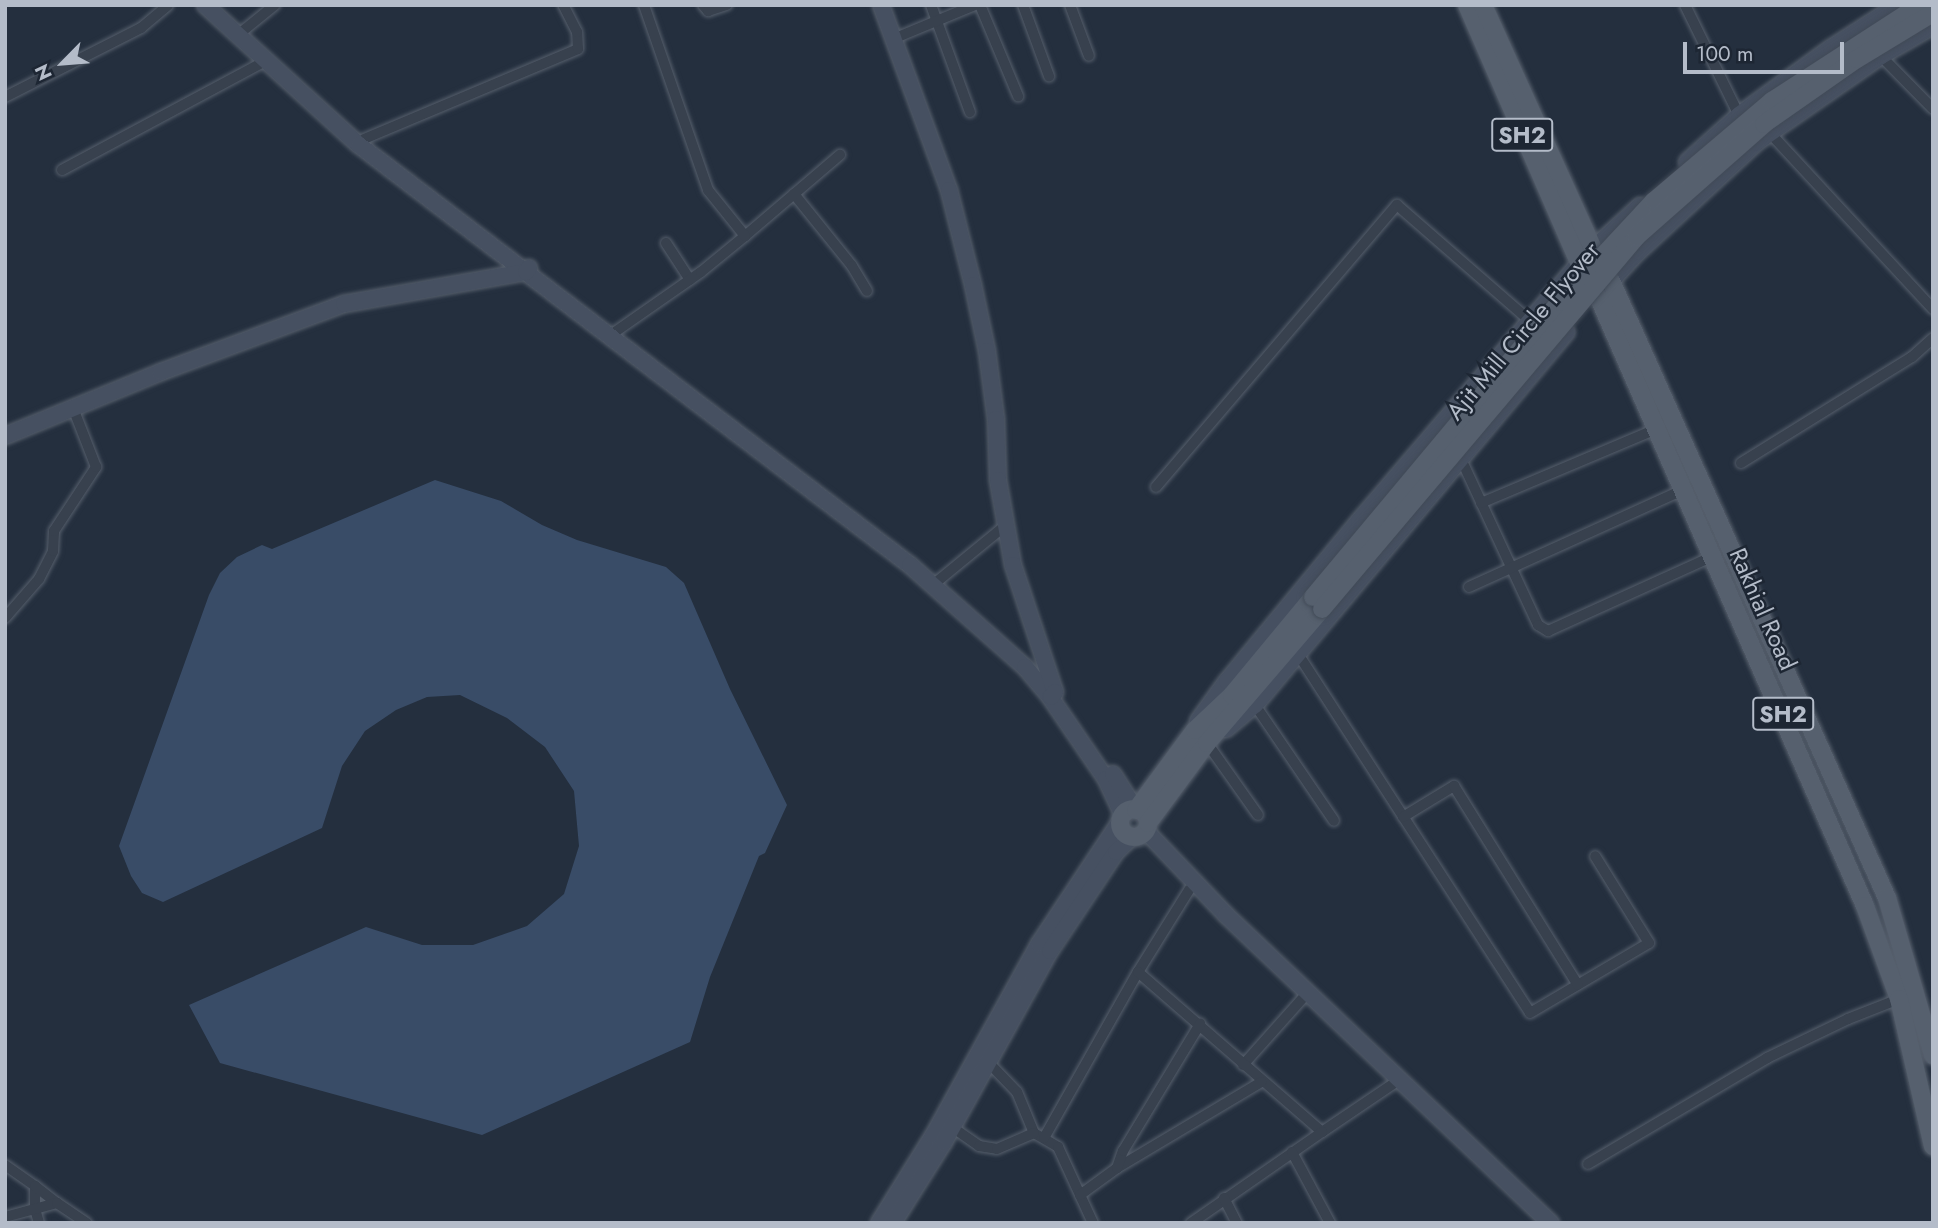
<!DOCTYPE html>
<html>
<head>
<meta charset="utf-8">
<style>
  body { margin:0 }
  #map { position:relative; width:1938px; height:1228px; overflow:hidden; background:#242f3e; font-family:Jost,sans-serif }
  div>[style] { position:absolute }
  .water>* { inset:0; background:#394c67 }
  .roads { filter:drop-shadow(0 0 2px #565f6c) drop-shadow(0 0 2px #565f6c) }
  .street>* { height:10px; margin:-5px; padding:0 5px; transform-origin:5px; border-radius:5px; background:#38414e }
  .secondary>* { height:16px; margin:-8px; padding:0 8px; transform-origin:8px; border-radius:8px; background:#465061 }
  .primary>* { height:18px; margin:-9px; padding:0 9px; transform-origin:9px; border-radius:9px; background:#56606e }
  .primary>.ring { margin:-9px; padding:0; box-sizing:content-box; background:none; border:18px solid #56606e; border-radius:50% }
  .bridges { filter:drop-shadow(0 0 2px #414a57) drop-shadow(0 0 2px #414a57) }
  .primary-bridge>* { height:18px; margin:-9px; padding:0 9px; transform-origin:9px; border-radius:9px; background:#56606e }
  span { translate:-50% -50%; white-space:nowrap; text-align:center; line-height:1.15; -webkit-text-stroke:5px #1d2633; paint-order:stroke }
  .shield-label span { padding:2px 5px; background:#1d2633; border:2px solid; border-radius:5px; -webkit-text-stroke-width:0 }
  .shield-label { font-size:23px; color:#b4bcc9; font-weight:700 }
  .street-label { font-size:24px; color:#b4bcc9 }
  .frame { position:absolute; inset:0; border:7px solid #b4bcc9; pointer-events:none }
  .north { position:absolute; left:28px; top:28px; width:70px; height:70px; -webkit-text-stroke:5px #1d2633; paint-order:stroke; rotate:245deg; font-size:19px; font-weight:700; line-height:28px; text-align:center; color:#b4bcc9 }
  .north::after { content:''; display:block; margin:auto; width:24px; height:32px; background:#b4bcc9; clip-path:polygon(50% 0,100% 100%,50% 72%,0 100%) }
  .scale { position:absolute; left:1683px; top:42px; width:161px; height:32px; box-sizing:border-box; border:4px solid #b4bcc9; border-top:0; padding-left:9px; font-size:21px; line-height:24px; white-space:nowrap; color:#b4bcc9; -webkit-text-stroke:5px #1d2633; paint-order:stroke }
</style>
</head>
<body>
<div id="map">
  <div class="water">
    <div style="clip-path:polygon(435px 480px,501px 501px,542px 525px,577px 540px,666px 567px,684px 583px,730px 689px,787px 805px,765px 853px,759px 856px,710px 977px,690px 1042px,482px 1135px,220px 1063px,189px 1005px,366px 927px,422px 945px,473px 945px,527px 926px,564px 894px,579px 846px,574px 791px,545px 747px,507px 718px,460px 695px,427px 697px,396px 710px,365px 731px,342px 766px,322px 828px,163px 902px,142px 893px,131px 876px,119px 846px,209px 595px,220px 573px,237px 557px,262px 545px,272px 549px)"></div>
  </div>
  <div class="roads">
    <div class="street">
      <div style="left:703px;top:5px;width:8px;rotate:50deg"></div>
      <div style="left:708px;top:11px;width:20px;rotate:-18deg"></div>
      <div style="left:931px;top:5px;width:114px;rotate:70deg"></div>
      <div style="left:980px;top:5px;width:99px;rotate:67.3deg"></div>
      <div style="left:1023px;top:5px;width:76px;rotate:69.9deg"></div>
      <div style="left:1070px;top:5px;width:54px;rotate:69.6deg"></div>
      <div style="left:1685px;top:5px;width:123px;rotate:63.9deg"></div>
      <div style="left:244px;top:30px;width:40px;rotate:-39deg"></div>
      <div style="left:893px;top:39px;width:89px;rotate:-22.5deg"></div>
      <div style="left:1881px;top:56px;width:74px;rotate:45.5deg"></div>
      <div style="left:5px;top:97px;width:153px;rotate:-26.9deg"></div>
      <div style="left:141px;top:28px;width:35px;rotate:-40deg"></div>
      <div style="left:1770px;top:133px;width:240px;rotate:47.2deg"></div>
      <div style="left:364px;top:139px;width:232px;rotate:-22.8deg"></div>
      <div style="left:578px;top:49px;width:17px;rotate:-93deg"></div>
      <div style="left:577px;top:32px;width:30px;rotate:-117deg"></div>
      <div style="left:62px;top:170px;width:230px;rotate:-28.2deg"></div>
      <div style="left:794px;top:194px;width:92px;rotate:51.1deg"></div>
      <div style="left:852px;top:266px;width:29px;rotate:59deg"></div>
      <div style="left:745px;top:236px;width:125px;rotate:-40.5deg"></div>
      <div style="left:666px;top:243px;width:44px;rotate:57deg"></div>
      <div style="left:615px;top:332px;width:105px;rotate:-34.9deg"></div>
      <div style="left:701px;top:272px;width:57px;rotate:-39.3deg"></div>
      <div style="left:745px;top:236px;width:59px;rotate:-128.8deg"></div>
      <div style="left:708px;top:190px;width:196px;rotate:-109.1deg"></div>
      <div style="left:1461px;top:459px;width:183px;rotate:65.1deg"></div>
      <div style="left:1538px;top:625px;width:12px;rotate:31deg"></div>
      <div style="left:1548px;top:631px;width:181px;rotate:-24.4deg"></div>
      <div style="left:1741px;top:463px;width:201px;rotate:-31.8deg"></div>
      <div style="left:1912px;top:357px;width:28px;rotate:-42deg"></div>
      <div style="left:1156px;top:487px;width:371px;rotate:-49.5deg"></div>
      <div style="left:1397px;top:205px;width:175px;rotate:41.1deg"></div>
      <div style="left:1481px;top:503px;width:190px;rotate:-22.9deg"></div>
      <div style="left:939px;top:580px;width:87px;rotate:-39.4deg"></div>
      <div style="left:1469px;top:587px;width:235px;rotate:-24.4deg"></div>
      <div style="left:5px;top:618px;width:52px;rotate:-48.9deg"></div>
      <div style="left:39px;top:579px;width:31px;rotate:-63deg"></div>
      <div style="left:53px;top:551px;width:20px;rotate:-87deg"></div>
      <div style="left:54px;top:531px;width:77px;rotate:-56.7deg"></div>
      <div style="left:96px;top:467px;width:63px;rotate:-111.3deg"></div>
      <div style="left:1298px;top:654px;width:427px;rotate:57.1deg"></div>
      <div style="left:1530px;top:1013px;width:138px;rotate:-30.5deg"></div>
      <div style="left:1649px;top:943px;width:102px;rotate:-121.8deg"></div>
      <div style="left:1255px;top:705px;width:140px;rotate:55.7deg"></div>
      <div style="left:1207px;top:743px;width:88px;rotate:54.7deg"></div>
      <div style="left:1403px;top:817px;width:60px;rotate:-31.3deg"></div>
      <div style="left:1454px;top:786px;width:234px;rotate:58.1deg"></div>
      <div style="left:1138px;top:972px;width:97px;rotate:-58.1deg"></div>
      <div style="left:988px;top:1062px;width:42px;rotate:46deg"></div>
      <div style="left:1017px;top:1092px;width:44px;rotate:67.5deg"></div>
      <div style="left:1034px;top:1133px;width:28px;rotate:30deg"></div>
      <div style="left:1058px;top:1147px;width:84px;rotate:65.3deg"></div>
      <div style="left:1243px;top:1065px;width:89px;rotate:-48.2deg"></div>
      <div style="left:952px;top:1127px;width:33px;rotate:35deg"></div>
      <div style="left:979px;top:1146px;width:18px;rotate:9deg"></div>
      <div style="left:997px;top:1149px;width:40px;rotate:-23.4deg"></div>
      <div style="left:1322px;top:1132px;width:86px;rotate:-34.1deg"></div>
      <div style="left:1044px;top:1138px;width:191px;rotate:-60.5deg"></div>
      <div style="left:1138px;top:972px;width:244px;rotate:41deg"></div>
      <div style="left:1322px;top:1132px;width:160px;rotate:145.2deg"></div>
      <div style="left:1292px;top:1152px;width:81px;rotate:61.8deg"></div>
      <div style="left:1588px;top:1164px;width:208px;rotate:-30.6deg"></div>
      <div style="left:1767px;top:1058px;width:90px;rotate:-25.7deg"></div>
      <div style="left:1848px;top:1019px;width:55px;rotate:-21.4deg"></div>
      <div style="left:5px;top:1165px;width:37px;rotate:35deg"></div>
      <div style="left:35px;top:1186px;width:23px;rotate:90deg"></div>
      <div style="left:35px;top:1209px;width:15px;rotate:74deg"></div>
      <div style="left:1117px;top:1168px;width:168px;rotate:-30.8deg"></div>
      <div style="left:35px;top:1186px;width:28px;rotate:38deg"></div>
      <div style="left:1080px;top:1195px;width:46px;rotate:-36.1deg"></div>
      <div style="left:1117px;top:1168px;width:18px;rotate:-71deg"></div>
      <div style="left:1123px;top:1151px;width:149px;rotate:-58.8deg"></div>
      <div style="left:1224px;top:1198px;width:28px;rotate:63deg"></div>
      <div style="left:5px;top:1217px;width:54px;rotate:-15.1deg"></div>
      <div style="left:57px;top:1203px;width:36px;rotate:34deg"></div>
    </div>
    <div class="secondary">
      <div style="left:205px;top:5px;width:208px;rotate:42.3deg"></div>
      <div style="left:359px;top:145px;width:693px;rotate:37.32deg"></div>
      <div style="left:910px;top:565px;width:154px;rotate:41.6deg"></div>
      <div style="left:1025px;top:667px;width:39px;rotate:50deg"></div>
      <div style="left:1050px;top:697px;width:99px;rotate:55.7deg"></div>
      <div style="left:1106px;top:779px;width:40px;rotate:65deg"></div>
      <div style="left:881px;top:5px;width:197px;rotate:69.8deg"></div>
      <div style="left:949px;top:190px;width:98px;rotate:75.8deg"></div>
      <div style="left:973px;top:285px;width:67px;rotate:78deg"></div>
      <div style="left:987px;top:351px;width:69px;rotate:82.5deg"></div>
      <div style="left:996px;top:419px;width:61px;rotate:88.1deg"></div>
      <div style="left:998px;top:480px;width:86px;rotate:80deg"></div>
      <div style="left:1013px;top:565px;width:134px;rotate:71.7deg"></div>
      <div style="left:1055px;top:692px;width:6px;rotate:129deg"></div>
      <div style="left:1687px;top:162px;width:70px;rotate:-42.1deg"></div>
      <div style="left:1739px;top:115px;width:114px;rotate:-36.1deg"></div>
      <div style="left:1831px;top:48px;width:80px;rotate:-32.7deg"></div>
      <div style="left:1593px;top:249px;width:64px;rotate:-42.5deg"></div>
      <div style="left:1604px;top:289px;width:50px;rotate:-47.4deg"></div>
      <div style="left:1638px;top:252px;width:161px;rotate:-42.7deg"></div>
      <div style="left:1756px;top:143px;width:152px;rotate:-34.8deg"></div>
      <div style="left:1881px;top:56px;width:60px;rotate:-30deg"></div>
      <div style="left:5px;top:436px;width:169px;rotate:-22.3deg"></div>
      <div style="left:161px;top:372px;width:195px;rotate:-20.4deg"></div>
      <div style="left:344px;top:304px;width:185px;rotate:-10deg"></div>
      <div style="left:526px;top:272px;width:5px;rotate:-53deg"></div>
      <div style="left:1198px;top:721px;width:49px;rotate:-54.1deg"></div>
      <div style="left:1227px;top:681px;width:207px;rotate:-50.5deg"></div>
      <div style="left:1359px;top:521px;width:339px;rotate:-49.5deg"></div>
      <div style="left:1226px;top:729px;width:38px;rotate:-40deg"></div>
      <div style="left:1255px;top:705px;width:486px;rotate:-50.1deg"></div>
      <div style="left:1113px;top:774px;width:43px;rotate:57.4deg"></div>
      <div style="left:1146px;top:831px;width:116px;rotate:46.4deg"></div>
      <div style="left:1226px;top:915px;width:448px;rotate:43.5deg"></div>
      <div style="left:879px;top:1223px;width:102px;rotate:-58.2deg"></div>
      <div style="left:933px;top:1136px;width:219px;rotate:-61.1deg"></div>
      <div style="left:1039px;top:944px;width:149px;rotate:-56.5deg"></div>
      <div style="left:893px;top:1223px;width:96px;rotate:-57.8deg"></div>
      <div style="left:944px;top:1142px;width:218px;rotate:-61deg"></div>
      <div style="left:1050px;top:951px;width:119px;rotate:-56.3deg"></div>
      <div style="left:1116px;top:852px;width:22px;rotate:-43deg"></div>
    </div>
    <div class="primary">
      <div style="left:1467px;top:5px;width:281px;rotate:66.5deg"></div>
      <div style="left:1483px;top:5px;width:268px;rotate:65.7deg"></div>
      <div style="left:1611px;top:281px;width:676px;rotate:65.9deg"></div>
      <div style="left:1887px;top:898px;width:164px;rotate:73.7deg"></div>
      <div style="left:1598px;top:296px;width:666px;rotate:66.36deg"></div>
      <div style="left:1865px;top:906px;width:99px;rotate:69.9deg"></div>
      <div style="left:1899px;top:999px;width:151px;rotate:77deg"></div>
      <div class="ring" style="left:1120px;top:809px;width:10px;height:10px"></div>
      <div style="left:1136px;top:810px;width:99px;rotate:-53.6deg"></div>
      <div style="left:1195px;top:730px;width:51px;rotate:-43.4deg"></div>
      <div style="left:1232px;top:695px;width:127px;rotate:-50.4deg"></div>
      <div style="left:1148px;top:823px;width:99px;rotate:-53.6deg"></div>
      <div style="left:1207px;top:743px;width:177px;rotate:-49.4deg"></div>
    </div>
  </div>
  <div class="bridges">
    <div class="primary-bridge">
      <div style="left:1313px;top:597px;width:385px;rotate:-50.1deg"></div>
      <div style="left:1560px;top:302px;width:138px;rotate:-47.1deg"></div>
      <div style="left:1654px;top:201px;width:155px;rotate:-40.3deg"></div>
      <div style="left:1772px;top:101px;width:176px;rotate:-33deg"></div>
      <div style="left:1322px;top:609px;width:487px;rotate:-49.8deg"></div>
      <div style="left:1636px;top:237px;width:171px;rotate:-41.4deg"></div>
      <div style="left:1764px;top:124px;width:113px;rotate:-35deg"></div>
      <div style="left:1857px;top:59px;width:89px;rotate:-31.2deg"></div>
    </div>
  </div>
  <div class="shield-label">
    <span style="left:1522px;top:135px">SH2</span>
    <span style="left:1783px;top:714px">SH2</span>
  </div>
  <div class="street-label">
    <span style="left:1523px;top:331px;rotate:-50deg">Ajit Mill Circle Flyover</span>
    <span style="left:1763px;top:609px;rotate:66deg">Rakhial Road</span>
  </div>
  <div class="frame"></div>
  <div class="north">N</div>
  <div class="scale">100 m</div>
</div>
</body>
</html>
